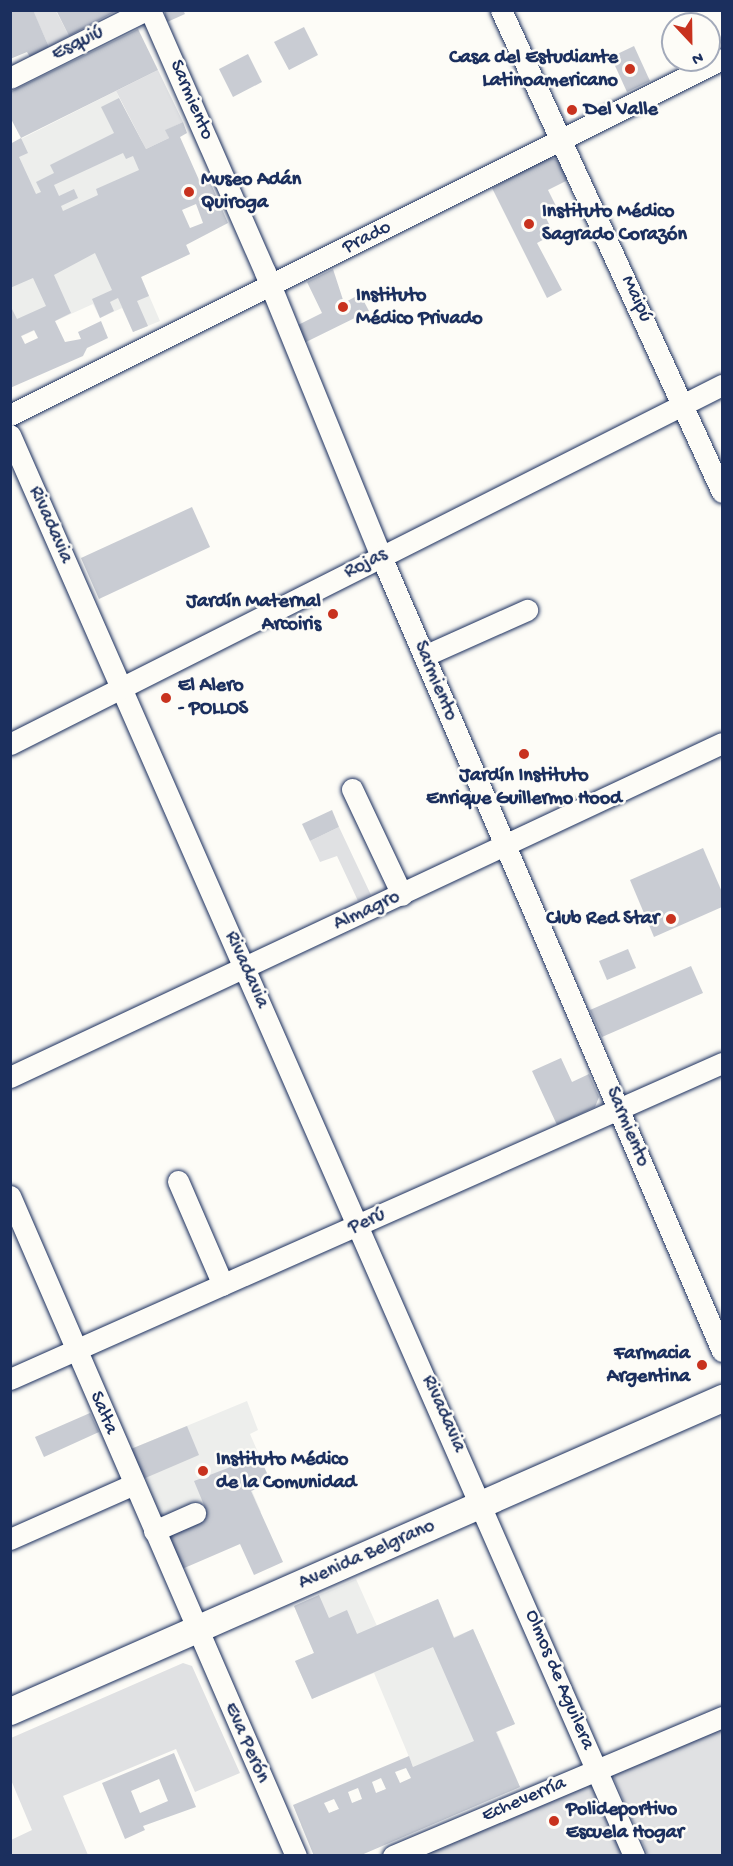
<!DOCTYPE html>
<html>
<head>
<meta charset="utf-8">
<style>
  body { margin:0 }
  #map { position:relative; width:733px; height:1866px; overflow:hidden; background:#fdfcf7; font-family:"Gochi Hand",sans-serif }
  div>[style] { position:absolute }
  .built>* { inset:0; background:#edeeec }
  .green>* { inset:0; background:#e0e1e3 }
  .building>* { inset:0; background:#c9ccd3 }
  .path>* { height:2px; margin-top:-1px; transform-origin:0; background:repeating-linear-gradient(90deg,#1b2f5e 0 1.5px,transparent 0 6px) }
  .roads { filter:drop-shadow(0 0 2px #1b2f5e) drop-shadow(0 0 2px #1b2f5e) }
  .minor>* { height:21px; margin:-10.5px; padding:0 10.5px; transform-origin:10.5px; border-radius:10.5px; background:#fdfcf7 }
  .major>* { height:27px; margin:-13.5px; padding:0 13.5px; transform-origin:13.5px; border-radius:13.5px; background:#fdfcf7 }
  .dots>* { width:16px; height:16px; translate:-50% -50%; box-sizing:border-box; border:3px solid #fdfcf7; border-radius:50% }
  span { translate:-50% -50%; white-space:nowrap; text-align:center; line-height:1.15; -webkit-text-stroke:5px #fdfcf7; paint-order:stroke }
  .street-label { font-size:20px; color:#1b2f5e }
  .poi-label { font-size:20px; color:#1b2f5e; font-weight:700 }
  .right { translate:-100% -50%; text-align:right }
  .left { translate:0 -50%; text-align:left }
  .frame { position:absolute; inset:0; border:12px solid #1b2f5e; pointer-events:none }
  .north { position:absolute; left:661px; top:12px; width:60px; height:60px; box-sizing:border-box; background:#fdfcf7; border:2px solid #a3aaba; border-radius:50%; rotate:158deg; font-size:16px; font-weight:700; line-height:24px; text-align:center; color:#1b2f5e }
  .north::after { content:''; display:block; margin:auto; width:21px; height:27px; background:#c8321e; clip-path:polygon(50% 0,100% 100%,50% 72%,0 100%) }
</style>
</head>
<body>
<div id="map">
  <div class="built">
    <div style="clip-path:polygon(116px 91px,140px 143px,143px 142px,190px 254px,141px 277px,160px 321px,133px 332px,122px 308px,100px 318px,93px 304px,11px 341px,11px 144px)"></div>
    <div style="clip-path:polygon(247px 1401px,258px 1430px,250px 1434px,271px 1482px,252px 1491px,261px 1512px,174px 1551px,131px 1449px)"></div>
    <div style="clip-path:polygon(356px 1579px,377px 1626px,438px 1599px,454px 1637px,473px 1629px,515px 1724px,497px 1732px,520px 1787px,359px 1855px,314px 1855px,301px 1825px,417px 1776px,374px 1673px,312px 1699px,295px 1661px,314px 1653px,294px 1606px)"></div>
  </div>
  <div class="green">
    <div style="clip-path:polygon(33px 11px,56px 11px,69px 36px,49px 47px)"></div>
    <div style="clip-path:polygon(158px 70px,183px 122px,166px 130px,169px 138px,146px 149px,116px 91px)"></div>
    <div style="clip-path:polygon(339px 827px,371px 895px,358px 901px,337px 856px,320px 862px,310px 841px)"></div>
    <div style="clip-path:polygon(183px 1663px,192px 1666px,240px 1773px,195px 1792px,176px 1749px,63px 1796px,88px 1855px,11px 1855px,11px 1840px,32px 1830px,11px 1780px,11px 1738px)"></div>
    <div style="clip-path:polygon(722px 1728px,722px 1855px,648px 1855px,614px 1779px,616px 1772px)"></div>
    <div style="clip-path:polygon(585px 1786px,594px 1787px,623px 1856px,419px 1856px)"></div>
  </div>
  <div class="building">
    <div style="clip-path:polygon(10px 10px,33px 10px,49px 47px,30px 57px,27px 52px,10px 59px)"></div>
    <div style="clip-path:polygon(56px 10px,118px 10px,69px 36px)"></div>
    <div style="clip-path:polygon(183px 10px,185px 14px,165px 23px,165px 12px)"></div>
    <div style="clip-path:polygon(304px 27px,318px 55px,289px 70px,274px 42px)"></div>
    <div style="clip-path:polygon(138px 29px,158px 70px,21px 138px,10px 117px,10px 92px)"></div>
    <div style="clip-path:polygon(634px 46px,650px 81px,627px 92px,611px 57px)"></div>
    <div style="clip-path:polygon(248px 54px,262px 82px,233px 97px,219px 69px)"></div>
    <div style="clip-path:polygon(evenodd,119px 98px,146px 149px,169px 138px,165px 130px,183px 122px,187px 133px,180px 137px,199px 180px,208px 177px,228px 223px,186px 245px,190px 254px,141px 277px,149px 296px,137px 301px,148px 326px,133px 332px,118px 298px,110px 302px,114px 311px,100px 318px,92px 299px,112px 290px,95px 253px,54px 275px,71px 313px,55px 321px,65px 342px,81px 339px,78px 332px,101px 321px,108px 338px,87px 348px,83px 356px,10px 388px,10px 305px,17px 319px,46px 306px,33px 278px,10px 288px,10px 144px,21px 138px,28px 153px,19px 157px,36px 194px,41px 192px,36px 182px,54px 173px,50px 165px,114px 133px,101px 107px,119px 98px,123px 153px,126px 159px,133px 156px,139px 170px,96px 189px,98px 195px,63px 211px,61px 206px,78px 198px,74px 189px,59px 196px,54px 185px,123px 153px,119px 98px,196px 204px,203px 223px,190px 228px,182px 210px,196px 204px,119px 98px,34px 330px,38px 338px,25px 344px,21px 336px,34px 330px)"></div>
    <div style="clip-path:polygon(549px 157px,558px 160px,568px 180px,548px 190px,557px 208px,544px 214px,554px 234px,537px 243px,562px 290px,547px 298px,492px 188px)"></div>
    <div style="clip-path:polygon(333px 269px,344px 303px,360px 294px,369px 311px,304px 343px,296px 326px,322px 313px,307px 282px)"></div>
    <div style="clip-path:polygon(192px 507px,210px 547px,99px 599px,81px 558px)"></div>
    <div style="clip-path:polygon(332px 810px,339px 827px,310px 841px,302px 824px)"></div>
    <div style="clip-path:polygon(703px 848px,722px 892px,722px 907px,654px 937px,630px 880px)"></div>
    <div style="clip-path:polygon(628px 949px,636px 968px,607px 980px,599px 961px)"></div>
    <div style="clip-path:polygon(691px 966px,703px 993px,602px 1037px,590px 1010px)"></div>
    <div style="clip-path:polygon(561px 1058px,572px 1082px,589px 1074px,599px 1097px,595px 1107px,557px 1125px,532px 1071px)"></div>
    <div style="clip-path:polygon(90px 1413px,99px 1432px,44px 1457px,35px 1437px)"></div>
    <div style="clip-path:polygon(187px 1426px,199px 1455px,143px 1479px,131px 1449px)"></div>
    <div style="clip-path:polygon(259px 1456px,271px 1482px,251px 1491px,283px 1562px,254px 1575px,240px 1544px,182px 1569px,165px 1530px,206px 1510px,194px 1481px)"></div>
    <div style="clip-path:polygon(evenodd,319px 1595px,329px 1618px,347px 1610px,357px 1634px,438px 1599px,454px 1638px,473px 1629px,515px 1724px,496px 1732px,520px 1787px,359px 1856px,314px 1856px,293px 1805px,409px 1756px,413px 1767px,474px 1741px,433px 1647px,312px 1699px,295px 1661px,314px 1653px,294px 1606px,319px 1595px,406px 1768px,411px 1778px,400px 1783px,395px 1772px,406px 1768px,319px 1595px,381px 1778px,386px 1789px,376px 1793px,372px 1782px,381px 1778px,319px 1595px,358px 1788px,362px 1799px,352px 1803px,348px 1792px,358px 1788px,319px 1595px,334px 1799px,339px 1809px,329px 1813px,324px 1803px,334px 1799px)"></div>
    <div style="clip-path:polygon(evenodd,174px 1753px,196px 1807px,143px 1826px,145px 1830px,125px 1839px,102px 1783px,174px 1753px,159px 1779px,168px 1801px,140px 1813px,131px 1791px,159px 1779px)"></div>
  </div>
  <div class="path">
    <div style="left:10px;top:118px;width:1px"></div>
  </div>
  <div class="roads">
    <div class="minor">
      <div style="left:150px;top:10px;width:286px;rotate:66.3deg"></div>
      <div style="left:265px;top:272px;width:307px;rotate:67.8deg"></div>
      <div style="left:381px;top:556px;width:865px;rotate:66.78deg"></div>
      <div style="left:501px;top:10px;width:530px;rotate:65.37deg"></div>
      <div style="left:10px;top:78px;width:152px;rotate:-26.6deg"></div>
      <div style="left:10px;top:415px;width:796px;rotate:-26.57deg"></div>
      <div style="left:10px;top:435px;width:1552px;rotate:66.29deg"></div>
      <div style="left:424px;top:656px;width:113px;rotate:-24.1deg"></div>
      <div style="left:10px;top:744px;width:797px;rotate:-26.76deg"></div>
      <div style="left:352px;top:789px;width:117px;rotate:64.7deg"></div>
      <div style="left:10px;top:1077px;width:786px;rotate:-25.13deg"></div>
      <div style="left:178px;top:1181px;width:113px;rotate:66.6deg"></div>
      <div style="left:10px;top:1196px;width:719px;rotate:66.57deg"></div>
      <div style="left:10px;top:1379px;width:779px;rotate:-23.93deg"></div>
      <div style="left:154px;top:1531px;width:45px;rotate:-23.7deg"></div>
      <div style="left:10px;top:1539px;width:136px;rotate:-23.9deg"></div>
      <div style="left:393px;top:1856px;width:357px;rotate:-22.9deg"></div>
    </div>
    <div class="major">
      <div style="left:10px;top:1711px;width:778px;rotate:-23.73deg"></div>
    </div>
  </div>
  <div class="dots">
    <div style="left:630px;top:69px;background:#c8321e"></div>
    <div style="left:572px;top:110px;background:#c8321e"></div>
    <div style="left:189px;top:192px;background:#c8321e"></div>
    <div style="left:529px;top:224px;background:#c8321e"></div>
    <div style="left:343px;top:307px;background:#c8321e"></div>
    <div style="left:333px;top:614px;background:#c8321e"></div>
    <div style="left:166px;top:698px;background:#c8321e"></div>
    <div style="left:524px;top:754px;background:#c8321e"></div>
    <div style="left:671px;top:919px;background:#c8321e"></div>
    <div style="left:702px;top:1365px;background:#c8321e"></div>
    <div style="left:203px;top:1471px;background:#c8321e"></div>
    <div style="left:554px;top:1821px;background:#c8321e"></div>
  </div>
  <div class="street-label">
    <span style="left:78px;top:44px;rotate:-27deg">Esquiú</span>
    <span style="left:191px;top:100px;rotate:67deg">Sarmiento</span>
    <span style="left:367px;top:238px;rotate:-27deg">Prado</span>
    <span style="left:636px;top:299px;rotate:65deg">Maipú</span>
    <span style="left:50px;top:525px;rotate:66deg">Rivadavia</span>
    <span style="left:366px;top:564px;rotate:-27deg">Rojas</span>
    <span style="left:435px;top:681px;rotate:67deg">Sarmiento</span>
    <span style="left:367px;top:911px;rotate:-25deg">Almagro</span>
    <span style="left:246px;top:970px;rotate:66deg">Rivadavia</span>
    <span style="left:627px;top:1127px;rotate:67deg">Sarmiento</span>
    <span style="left:367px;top:1222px;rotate:-24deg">Perú</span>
    <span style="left:103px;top:1413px;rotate:67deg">Salta</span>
    <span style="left:443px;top:1414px;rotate:66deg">Rivadavia</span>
    <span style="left:367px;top:1555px;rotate:-24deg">Avenida Belgrano</span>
    <span style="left:559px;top:1680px;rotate:67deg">Olmos de Aguilera</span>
    <span style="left:246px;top:1743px;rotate:66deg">Eva Perón</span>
    <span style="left:524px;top:1800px;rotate:-23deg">Echeverría</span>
  </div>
  <div class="poi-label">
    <span class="right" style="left:618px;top:70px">Casa del Estudiante<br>Latinoamericano</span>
    <span class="left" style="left:584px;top:110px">Del Valle</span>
    <span class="left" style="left:201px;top:192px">Museo Adán<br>Quiroga</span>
    <span class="left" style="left:542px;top:224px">Instituto Médico<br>Sagrado Corazón</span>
    <span class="left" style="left:356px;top:308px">Instituto<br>Médico Privado</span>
    <span class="right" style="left:321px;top:614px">Jardín Maternal<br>Arcoiris</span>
    <span class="left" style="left:178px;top:698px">El Alero<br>- POLLOS</span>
    <span style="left:524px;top:788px">Jardín Instituto<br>Enrique Guillermo Hood</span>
    <span class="right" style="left:659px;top:919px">Club Red Star</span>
    <span class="right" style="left:690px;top:1366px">Farmacia<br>Argentina</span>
    <span class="left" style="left:216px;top:1472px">Instituto Médico<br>de la Comunidad</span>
    <span class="left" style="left:566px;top:1822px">Polideportivo<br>Escuela Hogar</span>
  </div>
  <div class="frame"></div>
  <div class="north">N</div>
</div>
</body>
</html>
